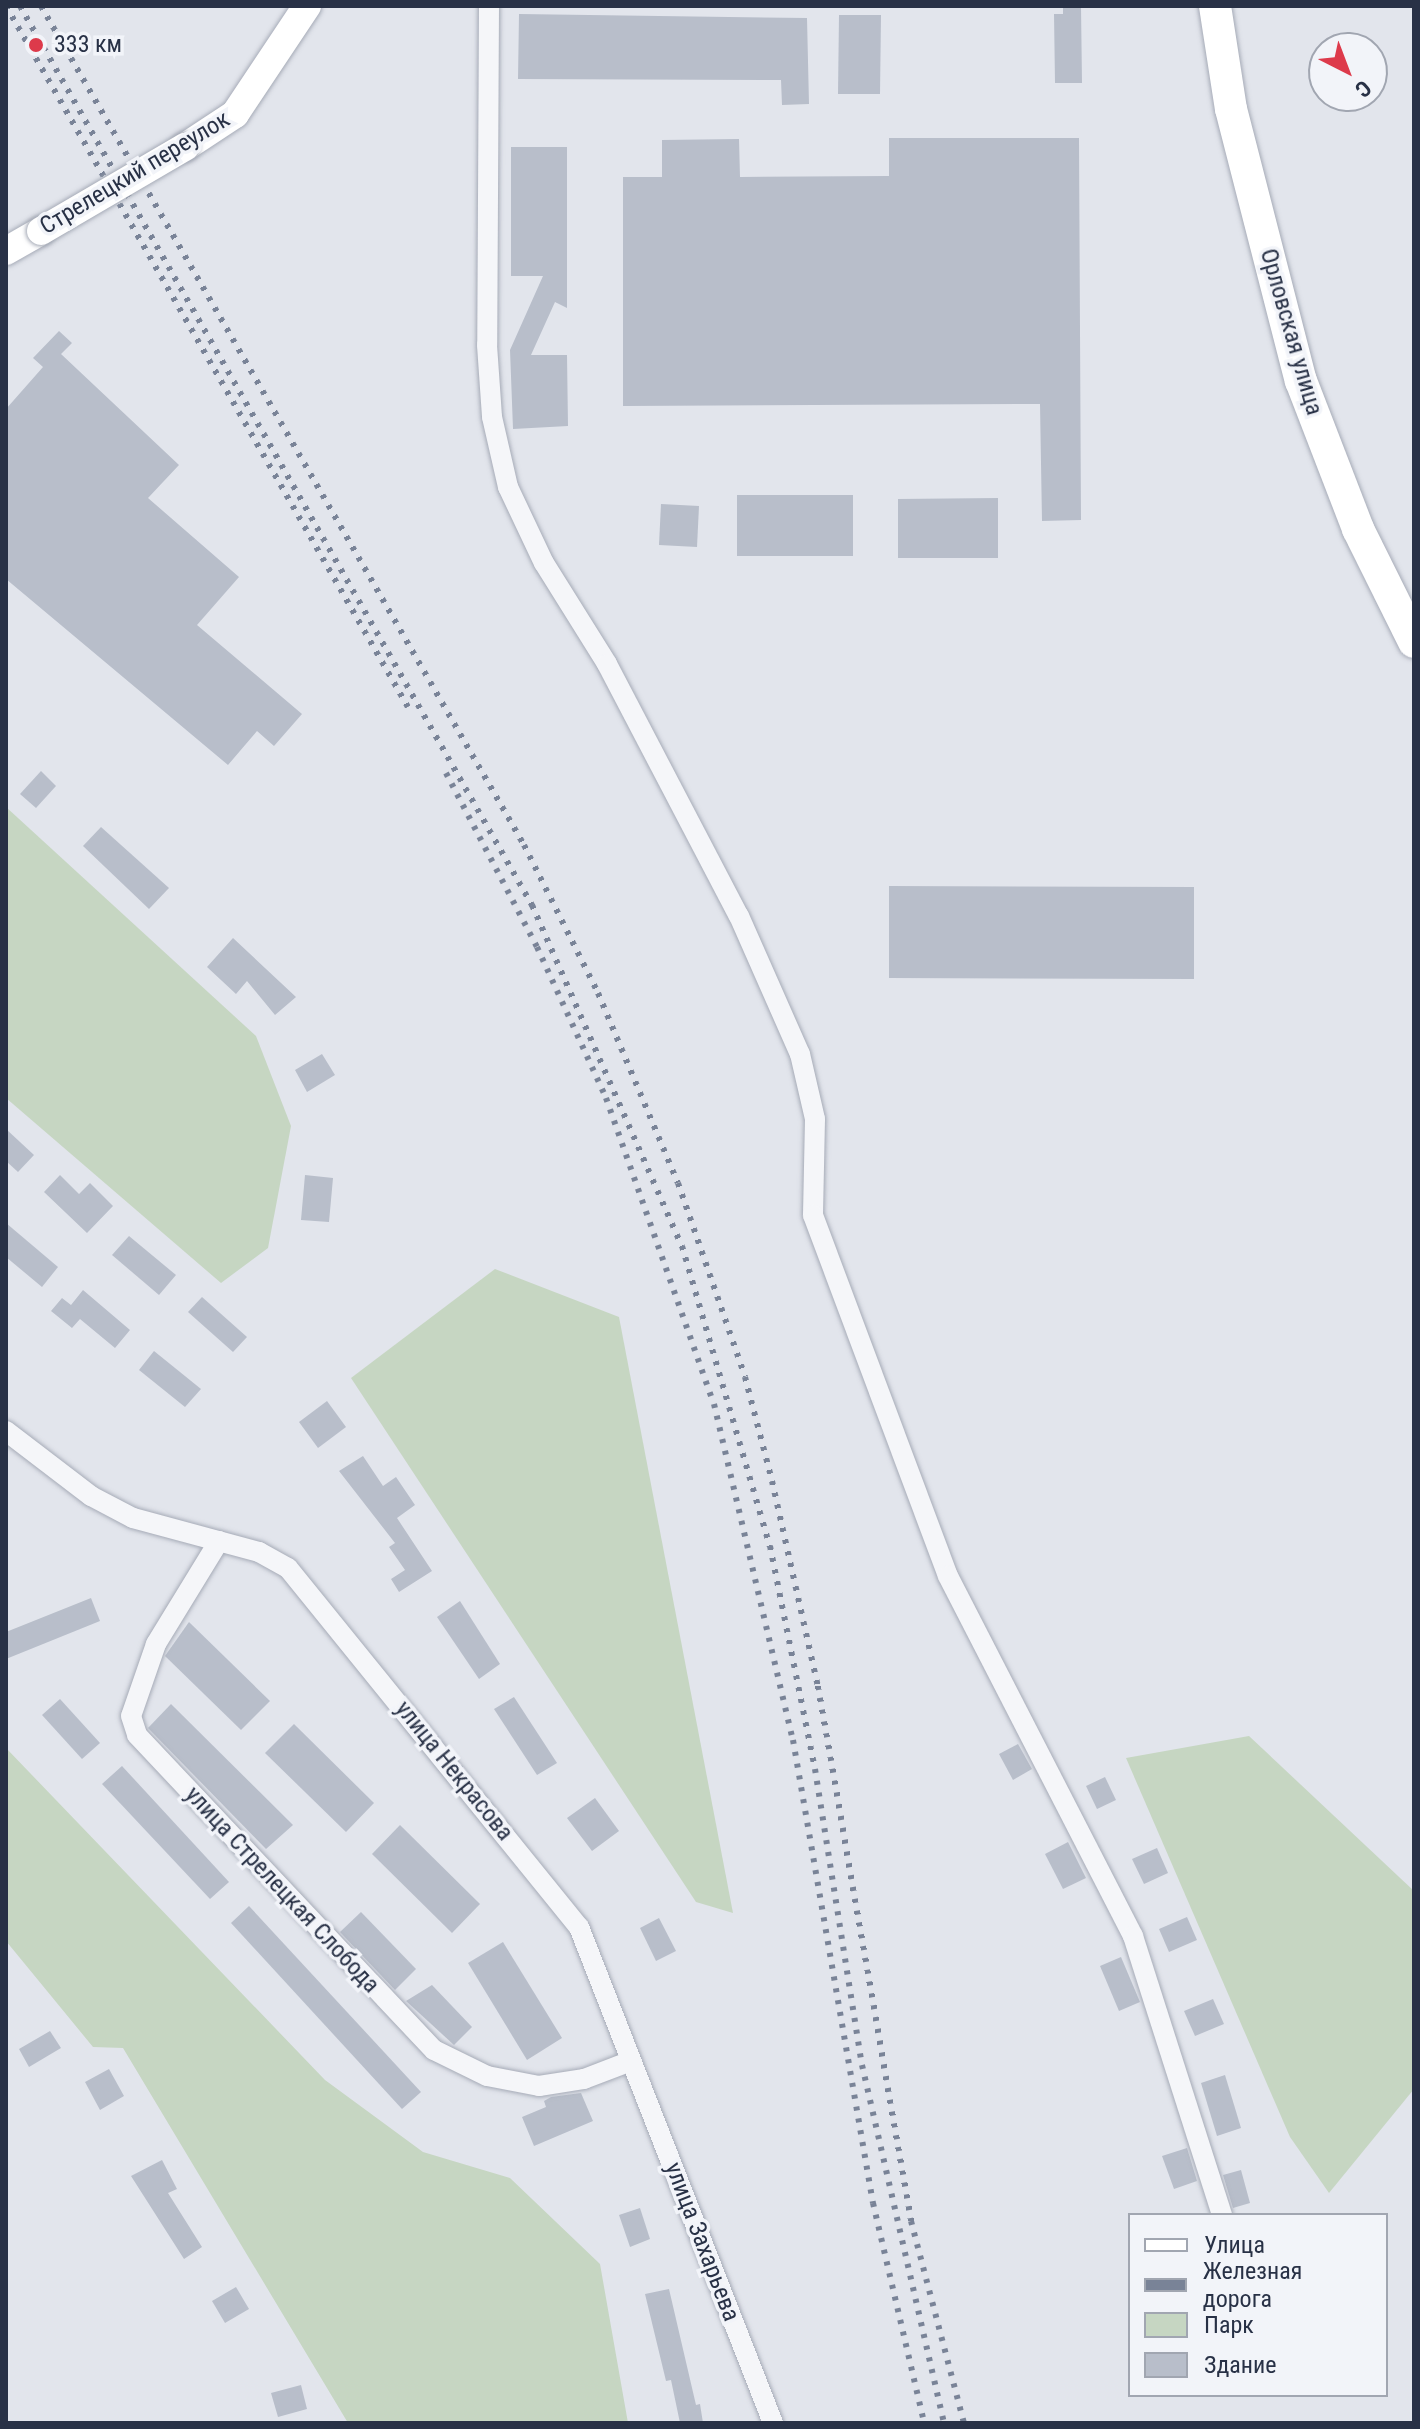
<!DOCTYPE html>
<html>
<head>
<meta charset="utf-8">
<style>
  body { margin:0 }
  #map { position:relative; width:1420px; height:2429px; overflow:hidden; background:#e2e5ec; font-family:"Roboto Condensed",sans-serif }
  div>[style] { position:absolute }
  .green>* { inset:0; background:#c6d6c2 }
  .building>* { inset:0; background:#b8beca }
  .roads { filter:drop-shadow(0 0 2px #a6abb7) drop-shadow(0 0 2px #a6abb7) }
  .minor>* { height:20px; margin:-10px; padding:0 10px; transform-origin:10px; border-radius:10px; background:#f5f6f9 }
  .secondary>* { height:28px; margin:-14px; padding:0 14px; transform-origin:14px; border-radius:14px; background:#fff }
  .primary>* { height:32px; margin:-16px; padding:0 16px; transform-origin:16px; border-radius:16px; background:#fff }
  .rail>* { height:6px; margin-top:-3px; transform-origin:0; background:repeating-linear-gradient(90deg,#798397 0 4px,transparent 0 12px) }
  .bridges { filter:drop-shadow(0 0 2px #a6abb7) drop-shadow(0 0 2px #a6abb7) }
  .secondary-bridge>* { height:28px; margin:-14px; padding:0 14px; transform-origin:14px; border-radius:14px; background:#fff }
  .dots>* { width:22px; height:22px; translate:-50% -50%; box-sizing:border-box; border:4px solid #f2f4f9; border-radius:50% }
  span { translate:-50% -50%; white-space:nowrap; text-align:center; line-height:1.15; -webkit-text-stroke:7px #f2f4f9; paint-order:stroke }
  .poi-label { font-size:24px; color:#283146 }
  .left { translate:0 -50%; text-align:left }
  .street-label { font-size:24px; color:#283146 }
  .frame { position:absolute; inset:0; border:8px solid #283146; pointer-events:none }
  .legend { position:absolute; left:1128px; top:2213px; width:260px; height:184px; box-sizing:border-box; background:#f2f4f9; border:2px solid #a1a6b1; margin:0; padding:10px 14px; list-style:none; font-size:24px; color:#283146 }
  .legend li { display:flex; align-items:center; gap:16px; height:40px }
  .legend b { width:40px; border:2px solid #a1a6b1 }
  .north { position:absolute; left:1308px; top:32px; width:80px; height:80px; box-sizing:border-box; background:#f2f4f9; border:2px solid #a1a6b1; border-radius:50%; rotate:138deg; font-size:22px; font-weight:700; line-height:32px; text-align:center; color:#283146 }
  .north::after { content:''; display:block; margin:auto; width:28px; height:36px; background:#dd3a4b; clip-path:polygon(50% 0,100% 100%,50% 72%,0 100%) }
</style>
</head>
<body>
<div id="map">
  <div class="green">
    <div style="clip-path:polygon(6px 807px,256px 1036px,291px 1126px,268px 1248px,221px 1283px,6px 1098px)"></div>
    <div style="clip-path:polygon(495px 1269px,619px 1317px,733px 1913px,696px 1902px,351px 1378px)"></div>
    <div style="clip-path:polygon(1249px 1736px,1414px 1891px,1414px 2089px,1329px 2193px,1290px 2137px,1126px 1758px)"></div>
    <div style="clip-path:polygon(6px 1748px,325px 2080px,423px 2152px,510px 2178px,600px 2264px,628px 2423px,348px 2423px,123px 2048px,93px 2047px,6px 1941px)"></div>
  </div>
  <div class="building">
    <div style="clip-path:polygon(1063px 6px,1081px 6px,1082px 83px,1055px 83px,1054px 14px,1063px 14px)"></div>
    <div style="clip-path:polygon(519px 14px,807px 18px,809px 104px,782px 105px,781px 80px,518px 79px)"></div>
    <div style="clip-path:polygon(839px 15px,881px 15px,880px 94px,838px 94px)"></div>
    <div style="clip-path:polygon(889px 138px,1079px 138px,1081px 520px,1042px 521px,1040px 404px,623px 406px,623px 177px,662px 177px,662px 140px,739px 139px,740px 177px,889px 176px)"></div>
    <div style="clip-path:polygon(511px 147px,567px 147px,567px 308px,555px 302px,531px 355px,567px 355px,568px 426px,513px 429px,510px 350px,543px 276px,511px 276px)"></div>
    <div style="clip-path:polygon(59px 331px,72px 343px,61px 354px,179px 465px,148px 498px,239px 577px,197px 625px,302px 714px,274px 746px,257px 731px,228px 765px,6px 579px,6px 409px,43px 367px,33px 358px)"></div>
    <div style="clip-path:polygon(737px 495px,853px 495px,853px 556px,737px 556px)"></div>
    <div style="clip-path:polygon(998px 498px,998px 558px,898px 558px,898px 499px)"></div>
    <div style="clip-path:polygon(661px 504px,699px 506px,697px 547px,659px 545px)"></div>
    <div style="clip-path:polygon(41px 771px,56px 786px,36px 808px,20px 794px)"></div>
    <div style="clip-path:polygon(101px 827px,169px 888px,149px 909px,83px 846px)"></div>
    <div style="clip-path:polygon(889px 886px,1194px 887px,1194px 979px,889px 978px)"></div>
    <div style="clip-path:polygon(233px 938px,296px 997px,275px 1015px,247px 981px,236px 994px,207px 967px)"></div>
    <div style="clip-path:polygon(322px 1054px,335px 1075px,307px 1092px,295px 1070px)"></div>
    <div style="clip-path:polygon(6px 1129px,34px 1155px,18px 1172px,6px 1161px)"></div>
    <div style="clip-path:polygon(60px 1175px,79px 1194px,90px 1183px,113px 1206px,87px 1233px,44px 1192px)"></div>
    <div style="clip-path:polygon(305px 1175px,333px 1178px,329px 1222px,301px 1220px)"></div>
    <div style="clip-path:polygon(6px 1223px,58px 1267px,42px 1287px,6px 1257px)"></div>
    <div style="clip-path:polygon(129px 1236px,176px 1275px,159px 1295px,112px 1255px)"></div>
    <div style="clip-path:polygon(83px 1290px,130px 1330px,115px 1348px,80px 1319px,72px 1328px,51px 1311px,62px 1298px,71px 1305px)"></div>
    <div style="clip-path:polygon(202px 1297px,247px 1337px,233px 1352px,188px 1312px)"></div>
    <div style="clip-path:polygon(154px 1351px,201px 1389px,185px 1407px,139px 1370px)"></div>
    <div style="clip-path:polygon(327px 1401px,346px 1427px,318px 1448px,299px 1422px)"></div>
    <div style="clip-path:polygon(363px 1456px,383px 1486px,396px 1477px,415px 1505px,397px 1518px,432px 1571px,399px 1592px,391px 1579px,405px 1570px,389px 1547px,395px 1543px,339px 1471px)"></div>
    <div style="clip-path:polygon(91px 1598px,100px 1621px,6px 1659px,6px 1632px)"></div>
    <div style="clip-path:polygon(460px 1601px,500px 1664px,479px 1679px,437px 1617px)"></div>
    <div style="clip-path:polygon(189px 1622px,270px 1701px,241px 1730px,165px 1656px)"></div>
    <div style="clip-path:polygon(514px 1697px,557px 1763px,537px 1775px,494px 1709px)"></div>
    <div style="clip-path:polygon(60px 1699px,100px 1743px,82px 1759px,42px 1715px)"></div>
    <div style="clip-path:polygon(171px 1704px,293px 1825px,266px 1849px,148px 1728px)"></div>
    <div style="clip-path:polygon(294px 1724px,374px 1803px,346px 1832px,265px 1753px)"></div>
    <div style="clip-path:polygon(1018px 1744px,1032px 1769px,1013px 1780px,999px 1754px)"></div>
    <div style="clip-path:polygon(122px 1766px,229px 1882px,210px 1899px,102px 1784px)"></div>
    <div style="clip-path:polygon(1105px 1777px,1116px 1800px,1097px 1809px,1086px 1786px)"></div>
    <div style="clip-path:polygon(595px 1798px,619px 1831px,592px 1851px,567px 1818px)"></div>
    <div style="clip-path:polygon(400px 1825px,480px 1904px,452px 1933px,372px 1854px)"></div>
    <div style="clip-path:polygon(1068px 1842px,1086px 1878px,1063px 1889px,1045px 1854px)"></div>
    <div style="clip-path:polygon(1157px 1848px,1168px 1873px,1144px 1884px,1132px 1859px)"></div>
    <div style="clip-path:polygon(249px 1906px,421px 2092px,402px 2109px,231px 1923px)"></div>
    <div style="clip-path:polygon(361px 1912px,416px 1969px,395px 1990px,340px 1932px)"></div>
    <div style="clip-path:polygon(1187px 1917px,1197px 1940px,1169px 1952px,1159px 1929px)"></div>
    <div style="clip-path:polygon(659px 1918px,676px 1951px,656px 1961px,640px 1928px)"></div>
    <div style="clip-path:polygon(503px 1942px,562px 2038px,527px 2060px,468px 1963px)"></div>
    <div style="clip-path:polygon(1121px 1957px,1140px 2002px,1119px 2011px,1100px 1966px)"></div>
    <div style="clip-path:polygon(432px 1985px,472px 2027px,454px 2045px,406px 2001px)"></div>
    <div style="clip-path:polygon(1213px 1999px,1224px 2024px,1195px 2036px,1184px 2011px)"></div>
    <div style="clip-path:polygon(50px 2031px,61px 2048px,29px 2067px,19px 2049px)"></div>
    <div style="clip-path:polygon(109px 2069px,124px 2096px,100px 2110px,85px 2082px)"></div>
    <div style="clip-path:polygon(1225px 2075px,1241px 2128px,1217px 2136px,1201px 2083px)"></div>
    <div style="clip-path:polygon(581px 2093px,593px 2121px,534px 2146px,522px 2117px,546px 2107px,544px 2101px,551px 2097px)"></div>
    <div style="clip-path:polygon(1187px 2148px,1197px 2181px,1174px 2189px,1162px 2156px)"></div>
    <div style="clip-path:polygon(162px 2160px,177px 2189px,168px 2193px,202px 2247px,184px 2259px,131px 2176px)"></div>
    <div style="clip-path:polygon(1241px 2170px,1250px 2203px,1233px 2208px,1223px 2175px)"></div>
    <div style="clip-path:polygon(640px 2208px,650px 2239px,630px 2247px,619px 2215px)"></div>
    <div style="clip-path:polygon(236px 2287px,249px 2309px,225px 2323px,212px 2301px)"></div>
    <div style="clip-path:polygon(669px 2289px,696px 2405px,700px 2404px,703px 2423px,680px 2423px,671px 2380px,666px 2381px,645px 2294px)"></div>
    <div style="clip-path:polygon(301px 2385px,307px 2409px,278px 2417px,271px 2393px)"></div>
  </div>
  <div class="roads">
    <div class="minor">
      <div style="left:489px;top:6px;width:339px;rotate:90.3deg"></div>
      <div style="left:487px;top:345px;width:72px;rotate:86deg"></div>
      <div style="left:492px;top:417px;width:72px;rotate:77.1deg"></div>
      <div style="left:508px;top:487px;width:84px;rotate:64.7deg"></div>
      <div style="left:544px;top:563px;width:119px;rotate:58deg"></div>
      <div style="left:607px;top:664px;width:284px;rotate:62.4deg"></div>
      <div style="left:739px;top:916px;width:151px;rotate:66.2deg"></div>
      <div style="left:800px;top:1054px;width:67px;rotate:77deg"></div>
      <div style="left:815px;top:1119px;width:96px;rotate:91.2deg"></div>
      <div style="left:813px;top:1215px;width:385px;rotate:69.5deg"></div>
      <div style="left:948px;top:1576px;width:405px;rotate:62.8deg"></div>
      <div style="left:1133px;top:1936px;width:293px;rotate:72.3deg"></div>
      <div style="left:6px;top:1431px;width:107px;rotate:37.4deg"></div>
      <div style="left:91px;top:1496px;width:47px;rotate:27.6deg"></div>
      <div style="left:133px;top:1518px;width:131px;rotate:15.1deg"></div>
      <div style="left:259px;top:1552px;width:33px;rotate:29deg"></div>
      <div style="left:288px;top:1568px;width:462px;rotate:51deg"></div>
      <div style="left:579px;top:1927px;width:533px;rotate:68.64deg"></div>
      <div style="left:219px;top:1541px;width:121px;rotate:121.5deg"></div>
      <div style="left:156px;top:1644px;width:76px;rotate:109.1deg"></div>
      <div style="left:131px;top:1716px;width:20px;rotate:72deg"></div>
      <div style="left:137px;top:1735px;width:433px;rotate:46.7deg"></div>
      <div style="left:434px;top:2050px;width:59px;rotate:26.1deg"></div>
      <div style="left:487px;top:2076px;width:53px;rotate:10.9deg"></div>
      <div style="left:539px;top:2086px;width:46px;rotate:-8.8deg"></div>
      <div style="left:584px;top:2079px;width:50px;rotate:-21deg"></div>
    </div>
    <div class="secondary">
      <div style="left:185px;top:147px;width:60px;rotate:-33.4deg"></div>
      <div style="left:235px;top:114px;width:130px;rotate:-56.3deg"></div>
      <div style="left:6px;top:251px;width:40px;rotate:-29.7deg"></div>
    </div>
    <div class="primary">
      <div style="left:1215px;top:6px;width:104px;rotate:81.2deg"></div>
      <div style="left:1231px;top:109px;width:281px;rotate:75.6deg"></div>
      <div style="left:1301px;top:381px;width:159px;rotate:68.9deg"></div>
      <div style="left:1358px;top:529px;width:126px;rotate:63.6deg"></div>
    </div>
  </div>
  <div class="rail">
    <div style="left:6px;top:6px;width:808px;rotate:60.17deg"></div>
    <div style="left:20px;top:6px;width:1035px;rotate:60.34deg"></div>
    <div style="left:532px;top:905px;width:373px;rotate:66.3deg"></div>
    <div style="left:682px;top:1246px;width:313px;rotate:73.7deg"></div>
    <div style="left:770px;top:1546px;width:227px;rotate:78.6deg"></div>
    <div style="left:815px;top:1769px;width:300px;rotate:81deg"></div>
    <div style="left:862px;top:2065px;width:367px;rotate:77.1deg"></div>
    <div style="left:41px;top:6px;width:968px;rotate:60.07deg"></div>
    <div style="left:524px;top:845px;width:165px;rotate:63.4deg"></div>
    <div style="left:598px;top:993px;width:206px;rotate:67.2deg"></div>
    <div style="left:678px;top:1183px;width:205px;rotate:70.9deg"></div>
    <div style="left:745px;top:1377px;width:107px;rotate:75.4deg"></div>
    <div style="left:772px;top:1481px;width:210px;rotate:77.4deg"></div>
    <div style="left:818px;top:1686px;width:543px;rotate:80.14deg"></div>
    <div style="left:911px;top:2221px;width:209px;rotate:75.3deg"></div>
    <div style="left:446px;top:773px;width:196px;rotate:62.4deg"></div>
    <div style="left:537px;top:947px;width:166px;rotate:65.4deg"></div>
    <div style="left:606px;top:1098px;width:324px;rotate:70.6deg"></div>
    <div style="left:714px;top:1404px;width:345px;rotate:76.8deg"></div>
    <div style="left:793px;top:1740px;width:470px;rotate:80.2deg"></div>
    <div style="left:873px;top:2203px;width:226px;rotate:76.9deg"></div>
  </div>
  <div class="bridges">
    <div class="secondary-bridge">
      <div style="left:41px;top:231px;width:167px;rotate:-30.3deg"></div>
    </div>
  </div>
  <div class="dots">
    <div style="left:36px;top:45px;background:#dd3a4b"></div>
  </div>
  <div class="poi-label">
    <span class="left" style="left:54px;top:45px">333 км</span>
  </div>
  <div class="street-label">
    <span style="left:135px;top:173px;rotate:-31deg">Стрелецкий переулок</span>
    <span style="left:1291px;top:332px;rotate:74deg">Орловская улица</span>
    <span style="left:454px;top:1771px;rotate:51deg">улица Некрасова</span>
    <span style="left:282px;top:1890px;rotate:47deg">улица Стрелецкая Слобода</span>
    <span style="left:702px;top:2242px;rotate:69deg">улица Захарьева</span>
  </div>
  <div class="frame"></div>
  <ul class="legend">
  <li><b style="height:10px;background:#fff"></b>Улица</li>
  <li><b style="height:10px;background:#798397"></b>Железная дорога</li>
  <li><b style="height:22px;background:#c6d6c2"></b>Парк</li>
  <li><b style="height:22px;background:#b8beca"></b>Здание</li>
  </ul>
  <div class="north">С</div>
</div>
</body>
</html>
